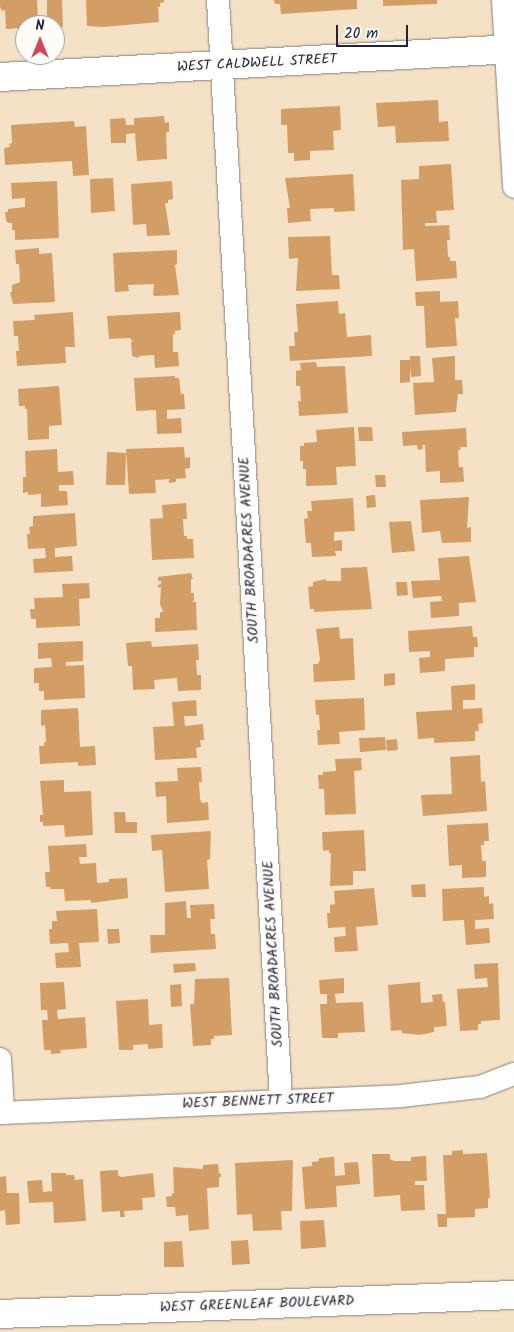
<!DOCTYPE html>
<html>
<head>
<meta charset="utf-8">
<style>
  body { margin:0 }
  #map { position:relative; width:514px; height:1332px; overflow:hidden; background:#f5e1c6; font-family:Kalam,sans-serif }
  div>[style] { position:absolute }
  .building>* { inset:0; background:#d39e65 }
  .roads { filter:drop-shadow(0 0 1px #8c8280) drop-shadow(0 0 1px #8c8280) }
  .minor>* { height:22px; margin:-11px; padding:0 11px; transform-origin:11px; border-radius:11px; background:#fff }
  .tertiary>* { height:28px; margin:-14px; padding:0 14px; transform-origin:14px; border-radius:14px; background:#fff }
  span { translate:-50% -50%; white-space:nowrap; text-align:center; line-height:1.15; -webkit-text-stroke:5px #fdfcf7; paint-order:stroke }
  .street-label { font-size:14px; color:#22223b }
  .north { position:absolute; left:15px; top:15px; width:50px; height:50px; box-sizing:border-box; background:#fdfcf7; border:1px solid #a5a5ac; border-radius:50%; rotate:0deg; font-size:14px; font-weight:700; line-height:20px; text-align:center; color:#22223b }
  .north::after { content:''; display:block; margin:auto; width:18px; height:22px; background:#d1495b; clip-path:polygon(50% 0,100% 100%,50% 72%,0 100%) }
  .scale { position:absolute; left:336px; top:25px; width:72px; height:22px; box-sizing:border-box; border:2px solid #22223b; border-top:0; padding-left:6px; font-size:15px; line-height:18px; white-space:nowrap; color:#22223b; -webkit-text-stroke:4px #fdfcf7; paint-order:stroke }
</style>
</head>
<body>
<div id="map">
  <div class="building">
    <div style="clip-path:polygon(0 0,37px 0,38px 18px,47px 17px,47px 0,62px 0,63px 27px,25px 25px,25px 28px,6px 29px,5px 10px,2px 11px,0 7px)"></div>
    <div style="clip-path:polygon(86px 0,164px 0,164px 2px,160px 3px,160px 7px,158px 7px,159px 22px,103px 27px,87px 26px)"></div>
    <div style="clip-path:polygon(274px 0,357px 0,357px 9px,281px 14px,280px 4px,275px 4px)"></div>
    <div style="clip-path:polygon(383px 0,437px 0,437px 4px,383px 6px)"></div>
    <div style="clip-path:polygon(438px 100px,439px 122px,448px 121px,449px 141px,396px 143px,395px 126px,378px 127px,376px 103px)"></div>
    <div style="clip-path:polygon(340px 106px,341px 130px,333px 131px,334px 150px,310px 151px,310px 160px,294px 161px,294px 153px,288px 153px,287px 125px,281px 125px,281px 109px)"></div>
    <div style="clip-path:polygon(164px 116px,165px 123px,169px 122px,169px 132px,166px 132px,167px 159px,137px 161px,135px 133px,126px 134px,126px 143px,111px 143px,110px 119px,125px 118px,126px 125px,134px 125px,134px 118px)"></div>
    <div style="clip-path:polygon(74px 121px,75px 127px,86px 126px,89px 175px,73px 176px,72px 161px,5px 165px,4px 148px,10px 147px,9px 144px,12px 143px,11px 125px)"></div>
    <div style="clip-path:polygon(451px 164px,454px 210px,436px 211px,437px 223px,425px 223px,425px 226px,449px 225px,450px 240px,447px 240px,448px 257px,450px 257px,450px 261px,456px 261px,457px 278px,416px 281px,414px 249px,403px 250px,401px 180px,419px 179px,419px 166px)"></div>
    <div style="clip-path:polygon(353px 174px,355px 211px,334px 212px,334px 208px,310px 209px,311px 221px,288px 223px,287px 208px,290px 208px,285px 178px)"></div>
    <div style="clip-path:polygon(113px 178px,115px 211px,91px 213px,90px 179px)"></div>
    <div style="clip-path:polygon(57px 181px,59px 238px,15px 240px,15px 230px,12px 230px,12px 223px,8px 223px,6px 220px,5px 212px,8px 212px,8px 209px,25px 207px,25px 198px,12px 199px,11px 183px)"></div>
    <div style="clip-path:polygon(172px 181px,173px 199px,168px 200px,168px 203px,165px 203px,170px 235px,147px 236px,146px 224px,133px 225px,131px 184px)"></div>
    <div style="clip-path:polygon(330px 236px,332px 275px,339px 275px,340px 289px,296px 291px,298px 258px,289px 259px,288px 237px)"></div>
    <div style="clip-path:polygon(39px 248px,39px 254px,52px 253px,55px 302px,13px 304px,10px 292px,12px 292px,12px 285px,20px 282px,19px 264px,16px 264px,15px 250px)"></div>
    <div style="clip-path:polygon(177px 250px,177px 264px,175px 265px,179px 295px,155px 296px,153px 295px,154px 284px,128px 285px,129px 291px,115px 292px,113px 253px)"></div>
    <div style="clip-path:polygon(440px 291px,440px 302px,458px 301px,459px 318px,455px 318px,457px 346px,426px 348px,424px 306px,416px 306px,415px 292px)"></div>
    <div style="clip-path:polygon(338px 301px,339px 314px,345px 313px,347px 337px,371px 335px,372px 356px,290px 361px,289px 346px,295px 346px,294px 332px,298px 332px,296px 304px)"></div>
    <div style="clip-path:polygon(73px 312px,75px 347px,65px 347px,66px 363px,17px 366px,16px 351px,19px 351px,18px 336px,14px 336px,13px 321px,35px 320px,34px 315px)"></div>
    <div style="clip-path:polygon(180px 312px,181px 330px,175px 331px,175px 334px,173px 334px,173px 352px,178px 352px,179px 366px,155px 368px,154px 355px,139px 356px,139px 358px,132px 356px,131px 342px,133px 342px,130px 338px,109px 339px,107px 316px)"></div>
    <div style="clip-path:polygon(410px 356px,420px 356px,421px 376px,411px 377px,410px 365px,410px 382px,400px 383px,400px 360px,410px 360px)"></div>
    <div style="clip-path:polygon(455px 356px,455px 380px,462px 380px,463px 394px,458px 394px,456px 412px,415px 415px,413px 383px,434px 382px,432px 358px)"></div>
    <div style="clip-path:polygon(316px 362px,317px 367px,345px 366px,348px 413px,299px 416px,298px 401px,301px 401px,300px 386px,296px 386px,296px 371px,301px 370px,300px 363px)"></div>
    <div style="clip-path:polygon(175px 376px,175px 378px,179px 378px,181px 394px,184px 394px,185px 409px,167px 410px,167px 419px,181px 418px,182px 433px,157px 434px,156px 410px,136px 411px,134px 378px)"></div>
    <div style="clip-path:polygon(59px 386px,62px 425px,49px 426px,49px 439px,28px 440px,27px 409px,25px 409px,25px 406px,19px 406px,18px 389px)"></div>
    <div style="clip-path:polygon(354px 427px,356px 466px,336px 467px,337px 485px,306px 486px,306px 469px,303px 469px,303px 461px,300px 461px,300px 446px,304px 446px,304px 443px,317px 442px,316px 430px)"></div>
    <div style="clip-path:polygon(358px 427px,372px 427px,373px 441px,359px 441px)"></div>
    <div style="clip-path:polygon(466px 428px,467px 447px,460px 447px,461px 450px,458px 450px,459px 467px,463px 467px,464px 482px,440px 483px,440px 471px,426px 472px,425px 445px,422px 445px,423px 449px,418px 450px,417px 445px,403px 446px,402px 432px)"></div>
    <div style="clip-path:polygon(184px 447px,185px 458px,190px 457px,190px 468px,185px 469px,186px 478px,176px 479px,176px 482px,169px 483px,169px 479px,155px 480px,156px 493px,129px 494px,126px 449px)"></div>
    <div style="clip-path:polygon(57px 449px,58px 472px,73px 471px,74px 485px,59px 485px,59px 491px,67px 491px,68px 505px,41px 507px,41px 494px,28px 495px,28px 492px,23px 493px,23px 477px,26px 477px,25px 451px)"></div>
    <div style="clip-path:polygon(107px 452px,126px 453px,125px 485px,106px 485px)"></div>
    <div style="clip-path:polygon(375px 475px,385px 475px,386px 487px,376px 487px)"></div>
    <div style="clip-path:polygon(375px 495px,376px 507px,367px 508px,366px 496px)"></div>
    <div style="clip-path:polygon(469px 497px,467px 528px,471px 527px,471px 542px,442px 543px,440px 531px,422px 533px,420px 500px)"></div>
    <div style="clip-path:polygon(353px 498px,355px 531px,334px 532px,334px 541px,342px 540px,342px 551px,335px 551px,336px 556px,312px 557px,311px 543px,306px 543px,304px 519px,308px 518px,307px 511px,312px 511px,311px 501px)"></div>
    <div style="clip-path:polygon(186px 503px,187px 519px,183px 519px,184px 536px,187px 536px,187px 539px,193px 539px,194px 558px,152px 560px,150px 519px,163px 518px,162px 505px)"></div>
    <div style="clip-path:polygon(75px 513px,77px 546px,55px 548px,55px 557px,72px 556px,73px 571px,34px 573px,33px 559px,46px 558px,45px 548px,28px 549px,27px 534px,30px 534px,29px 527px,33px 526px,33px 516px)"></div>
    <div style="clip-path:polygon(411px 521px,415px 551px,392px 553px,389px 522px)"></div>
    <div style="clip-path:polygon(469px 556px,476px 602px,459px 603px,459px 616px,431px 618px,430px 602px,442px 601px,441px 596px,413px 598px,411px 581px,440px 580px,438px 558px)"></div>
    <div style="clip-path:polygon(367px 567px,372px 609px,314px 612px,314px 609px,310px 609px,308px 587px,313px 586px,313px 582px,326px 579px,326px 581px,341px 581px,341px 568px)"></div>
    <div style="clip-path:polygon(191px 573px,193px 579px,191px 579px,191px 593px,194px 593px,194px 600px,192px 602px,196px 602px,197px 630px,155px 632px,155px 618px,160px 618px,160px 612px,163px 612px,160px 604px,161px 587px,158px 588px,158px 585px,161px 584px,161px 581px,158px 581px,158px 577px)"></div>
    <div style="clip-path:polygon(396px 582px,407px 582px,408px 595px,397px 596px)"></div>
    <div style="clip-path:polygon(89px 583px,90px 598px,79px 599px,80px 626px,36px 628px,36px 619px,31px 619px,30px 609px,35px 609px,34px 598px,63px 597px,62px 584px)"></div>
    <div style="clip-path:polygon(472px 626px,473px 637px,477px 637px,478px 647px,474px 647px,474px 657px,445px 659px,445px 671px,420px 673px,419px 658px,430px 657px,430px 651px,409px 652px,408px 631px)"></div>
    <div style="clip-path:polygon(339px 627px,340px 639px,353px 638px,355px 680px,314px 682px,313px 664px,318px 664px,320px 660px,316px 629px)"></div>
    <div style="clip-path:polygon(83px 641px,83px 661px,66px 662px,66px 666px,84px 665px,85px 698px,44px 700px,44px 691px,39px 691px,39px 683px,34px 683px,34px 668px,52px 667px,51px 658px,38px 659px,38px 643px)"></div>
    <div style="clip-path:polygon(151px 641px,152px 647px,198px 644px,199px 660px,196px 660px,197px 675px,201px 675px,201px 690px,178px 691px,177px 678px,154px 680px,155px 689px,133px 690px,132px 666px,128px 666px,126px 643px)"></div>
    <div style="clip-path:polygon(395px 673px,395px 685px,384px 686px,384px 674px)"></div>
    <div style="clip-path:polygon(475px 684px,475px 700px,463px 700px,463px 709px,482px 708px,483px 723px,478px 724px,479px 731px,475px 731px,475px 741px,434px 743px,434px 738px,418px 739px,416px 712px,452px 710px,451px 686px)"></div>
    <div style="clip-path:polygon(364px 698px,365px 730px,339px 732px,340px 744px,318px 745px,317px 730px,320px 730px,319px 715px,316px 715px,315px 700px)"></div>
    <div style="clip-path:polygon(196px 700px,197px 716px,184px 716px,185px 726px,203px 724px,204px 740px,200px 740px,201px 747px,196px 748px,197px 758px,155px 760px,153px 727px,174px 726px,172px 702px)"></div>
    <div style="clip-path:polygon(78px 708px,80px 747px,95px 746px,96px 765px,78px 766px,78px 762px,40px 764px,39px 746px,44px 746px,44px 742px,46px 742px,45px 725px,41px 726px,41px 710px)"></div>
    <div style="clip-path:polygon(385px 737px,386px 750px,360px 752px,359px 738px)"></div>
    <div style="clip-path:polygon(397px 739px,398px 750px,387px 751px,386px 740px)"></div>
    <div style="clip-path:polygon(480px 755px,481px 782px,485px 781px,487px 811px,423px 816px,421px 795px,452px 794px,450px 757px)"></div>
    <div style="clip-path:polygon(361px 758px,362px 770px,354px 771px,356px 814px,325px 815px,324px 789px,319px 789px,318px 775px,323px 775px,323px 772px,336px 771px,335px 759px)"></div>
    <div style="clip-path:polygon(201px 767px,202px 782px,199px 782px,200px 799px,202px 803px,208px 802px,209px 820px,167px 823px,166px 796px,156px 797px,155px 782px,178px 781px,177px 768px)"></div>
    <div style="clip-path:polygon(64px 780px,64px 792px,91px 791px,93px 835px,65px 837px,64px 825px,43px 826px,43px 822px,40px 822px,40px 815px,43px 815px,40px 781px)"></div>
    <div style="clip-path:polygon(114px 812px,125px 812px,126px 822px,137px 822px,137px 833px,115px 833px)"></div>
    <div style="clip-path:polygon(488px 823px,489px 841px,484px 841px,484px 845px,481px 845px,482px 861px,486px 861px,486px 877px,462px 878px,462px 865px,449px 866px,447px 825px)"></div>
    <div style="clip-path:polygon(364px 830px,366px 871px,353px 871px,353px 885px,330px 886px,331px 853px,329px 853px,329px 850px,323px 851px,322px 832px)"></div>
    <div style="clip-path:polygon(211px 831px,210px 859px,207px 860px,209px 889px,165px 892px,162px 850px,152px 851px,151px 835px)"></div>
    <div style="clip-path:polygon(86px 844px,87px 857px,79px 857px,80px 864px,96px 863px,97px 883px,109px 882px,109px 879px,127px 878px,128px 898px,91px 903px,91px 900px,65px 901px,64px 889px,50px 889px,50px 887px,46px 887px,45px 872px,50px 872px,48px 846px)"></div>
    <div style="clip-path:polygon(425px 884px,426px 897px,412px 897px,411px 885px)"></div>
    <div style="clip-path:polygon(484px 887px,484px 897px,489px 896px,489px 904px,493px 903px,494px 919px,475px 920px,475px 929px,489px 928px,490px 943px,466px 945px,464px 920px,443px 921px,442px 889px)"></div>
    <div style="clip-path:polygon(374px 888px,378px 925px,356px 927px,358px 951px,335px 952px,334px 937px,346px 936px,345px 927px,328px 928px,327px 913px,330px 913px,330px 905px,335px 904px,334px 891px)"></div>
    <div style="clip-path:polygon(186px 901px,187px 918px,191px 918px,190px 905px,214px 904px,215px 919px,210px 919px,211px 934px,215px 934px,216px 949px,151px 953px,150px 935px,165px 935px,165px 903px)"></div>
    <div style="clip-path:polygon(97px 909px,99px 942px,79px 943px,81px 967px,56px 968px,55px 953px,69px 952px,68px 943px,50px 944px,49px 929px,52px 929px,52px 921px,57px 921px,56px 911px)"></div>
    <div style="clip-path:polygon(107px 929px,119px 929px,120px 943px,108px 944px)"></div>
    <div style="clip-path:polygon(195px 963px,196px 971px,174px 973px,173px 964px)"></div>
    <div style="clip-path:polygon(498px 963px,500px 1020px,481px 1021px,481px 1024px,478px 1024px,478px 1030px,460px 1031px,457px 989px,488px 987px,487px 978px,475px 979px,474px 964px)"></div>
    <div style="clip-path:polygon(229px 978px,232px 1035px,214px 1036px,214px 1039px,211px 1039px,211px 1045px,193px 1046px,190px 1004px,194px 1004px,195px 979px)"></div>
    <div style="clip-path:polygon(344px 978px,344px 993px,335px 994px,336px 1003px,363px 1002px,365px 1032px,338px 1033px,338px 1038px,322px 1038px,320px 1004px,327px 1004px,327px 994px,320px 994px,319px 980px)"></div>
    <div style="clip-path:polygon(64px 982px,66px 1009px,57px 1010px,58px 1019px,85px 1017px,87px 1048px,60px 1050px,61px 1053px,51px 1054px,51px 1050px,44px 1050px,42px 1020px,48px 1020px,47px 1010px,41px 1010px,40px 983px)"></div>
    <div style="clip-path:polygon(420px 982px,421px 1003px,433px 1002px,432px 995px,442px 994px,443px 1002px,445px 1002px,447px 1026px,434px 1027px,434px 1032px,420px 1035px,402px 1033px,401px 1030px,391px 1031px,388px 985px)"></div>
    <div style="clip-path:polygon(181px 984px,182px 1006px,171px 1007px,170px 985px)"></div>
    <div style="clip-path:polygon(148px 999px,149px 1025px,162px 1024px,163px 1048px,148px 1049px,148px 1044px,133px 1045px,133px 1050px,119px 1050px,116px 1001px)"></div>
    <div style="clip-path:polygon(463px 1150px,463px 1154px,487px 1153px,490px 1198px,488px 1198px,488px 1208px,475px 1209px,475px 1217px,447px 1218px,447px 1227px,438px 1227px,437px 1214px,446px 1214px,443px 1155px,452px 1155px,452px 1151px)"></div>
    <div style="clip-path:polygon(372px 1154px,390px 1154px,390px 1159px,394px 1161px,411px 1161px,411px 1157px,426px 1156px,427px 1181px,415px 1181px,415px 1185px,424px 1185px,425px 1210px,401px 1211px,400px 1195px,374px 1197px)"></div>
    <div style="clip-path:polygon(334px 1157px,335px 1176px,345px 1175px,344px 1163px,358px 1162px,360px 1184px,336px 1186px,337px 1207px,305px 1209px,302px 1167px,312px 1166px,312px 1162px,319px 1161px,319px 1158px)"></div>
    <div style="clip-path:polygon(293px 1160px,292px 1211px,281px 1211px,282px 1230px,253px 1231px,252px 1214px,237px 1215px,235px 1163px)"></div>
    <div style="clip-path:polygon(218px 1164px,219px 1174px,221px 1173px,221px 1177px,219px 1177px,219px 1187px,207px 1188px,209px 1229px,189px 1231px,188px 1215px,176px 1216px,175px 1207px,167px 1207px,166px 1197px,172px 1196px,172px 1193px,174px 1193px,173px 1167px,203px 1169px,203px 1165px)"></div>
    <div style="clip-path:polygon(118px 1170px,118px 1175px,121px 1177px,153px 1173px,155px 1197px,142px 1198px,143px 1210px,124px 1211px,125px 1217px,120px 1217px,120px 1211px,102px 1212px,100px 1171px)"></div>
    <div style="clip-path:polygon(51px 1173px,66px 1173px,66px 1175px,74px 1175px,75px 1180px,83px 1179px,86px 1221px,54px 1223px,53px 1202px,29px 1203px,27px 1181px,42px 1180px,43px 1192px,52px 1191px)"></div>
    <div style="clip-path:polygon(6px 1176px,7px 1193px,19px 1193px,20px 1224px,6px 1225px,5px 1210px,0 1211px,0 1177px)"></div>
    <div style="clip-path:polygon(324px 1220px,326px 1247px,301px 1249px,300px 1221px)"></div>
    <div style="clip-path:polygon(248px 1240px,250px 1264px,232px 1265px,231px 1241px)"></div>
    <div style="clip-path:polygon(182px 1241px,184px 1267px,164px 1267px,164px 1242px)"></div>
  </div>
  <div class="roads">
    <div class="minor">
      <div style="left:218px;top:0;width:1102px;rotate:86.72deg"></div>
      <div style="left:503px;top:0;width:187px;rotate:86.6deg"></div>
      <div style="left:0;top:1059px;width:54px;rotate:86.8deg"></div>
      <div style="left:0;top:1113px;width:401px;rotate:-2.4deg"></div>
      <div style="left:401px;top:1096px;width:80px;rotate:-6.5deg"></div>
      <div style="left:480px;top:1087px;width:36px;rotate:-21deg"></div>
    </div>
    <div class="tertiary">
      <div style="left:0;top:77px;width:515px;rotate:-3.12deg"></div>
      <div style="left:0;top:1314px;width:514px;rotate:-2.12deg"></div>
    </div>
  </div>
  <div class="street-label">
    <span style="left:257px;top:63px;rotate:-3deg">WEST CALDWELL STREET</span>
    <span style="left:249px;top:550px;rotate:-93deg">SOUTH BROADACRES AVENUE</span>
    <span style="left:273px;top:954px;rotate:-93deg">SOUTH BROADACRES AVENUE</span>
    <span style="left:258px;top:1101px;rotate:-2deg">WEST BENNETT STREET</span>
    <span style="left:257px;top:1304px;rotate:-2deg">WEST GREENLEAF BOULEVARD</span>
  </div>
  <div class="north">N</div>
  <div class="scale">20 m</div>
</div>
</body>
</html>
